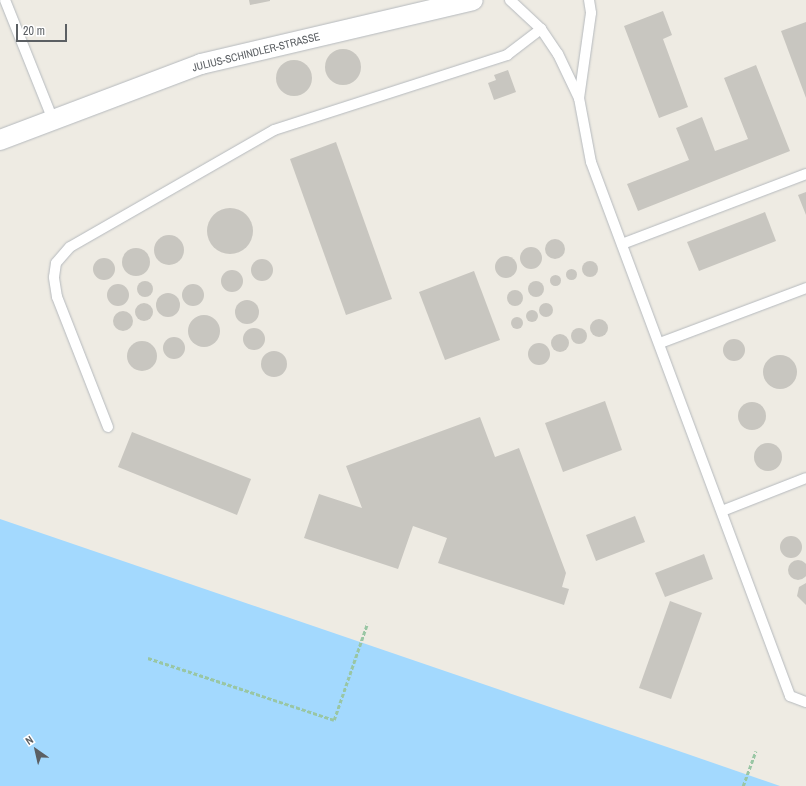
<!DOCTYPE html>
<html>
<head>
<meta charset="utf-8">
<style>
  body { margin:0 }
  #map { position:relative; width:806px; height:786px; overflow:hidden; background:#eeebe3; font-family:"Archivo Narrow",sans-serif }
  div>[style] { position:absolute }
  .water>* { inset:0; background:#a3d9fe }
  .building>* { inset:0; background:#c8c6c0 }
  .round { border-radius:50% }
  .path>* { height:2.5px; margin-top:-1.25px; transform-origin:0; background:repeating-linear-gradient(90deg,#99c6a4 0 4px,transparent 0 6px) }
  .roads { filter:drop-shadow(0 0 1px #b5b9bd) drop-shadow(0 0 1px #b5b9bd) }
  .lane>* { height:10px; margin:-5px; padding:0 5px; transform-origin:5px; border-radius:5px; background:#fff }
  .street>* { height:20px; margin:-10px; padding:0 10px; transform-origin:10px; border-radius:10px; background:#fff }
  span { translate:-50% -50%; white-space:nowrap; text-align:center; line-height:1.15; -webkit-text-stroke:3px #fff; paint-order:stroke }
  .street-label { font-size:11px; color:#5b5f63 }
  .north { position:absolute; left:16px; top:730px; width:40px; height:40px; -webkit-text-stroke:3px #fff; paint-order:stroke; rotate:326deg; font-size:11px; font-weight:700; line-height:16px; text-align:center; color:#5b5f63 }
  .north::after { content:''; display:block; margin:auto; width:14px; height:18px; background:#5b5f63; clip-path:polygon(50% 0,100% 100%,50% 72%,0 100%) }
  .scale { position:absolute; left:16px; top:24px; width:51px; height:18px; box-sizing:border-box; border:2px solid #5b5f63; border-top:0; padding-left:5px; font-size:12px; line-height:14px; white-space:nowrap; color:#5b5f63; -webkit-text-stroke:3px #fff; paint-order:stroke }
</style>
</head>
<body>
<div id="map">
  <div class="water">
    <div style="clip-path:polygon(0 519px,670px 748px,780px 786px,0 786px)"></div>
  </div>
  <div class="building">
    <div style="clip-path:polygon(249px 0,270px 0,270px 1px,250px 5px)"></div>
    <div style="clip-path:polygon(663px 11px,672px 35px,663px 39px,688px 107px,659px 118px,624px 26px)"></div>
    <div style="clip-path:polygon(806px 22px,806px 98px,781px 31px)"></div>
    <div class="round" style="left:325px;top:49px;width:36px;height:36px"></div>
    <div class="round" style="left:276px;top:60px;width:36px;height:36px"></div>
    <div style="clip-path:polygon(756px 65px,790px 151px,638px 211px,627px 184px,689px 160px,676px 128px,702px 117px,715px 151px,748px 139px,724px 78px)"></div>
    <div style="clip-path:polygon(508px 70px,516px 92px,494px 100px,488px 83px,496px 80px,494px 75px)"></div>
    <div style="clip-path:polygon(336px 142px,392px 299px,346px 315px,290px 159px)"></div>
    <div style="clip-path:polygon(806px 192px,806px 215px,798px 195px)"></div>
    <div class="round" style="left:207px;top:208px;width:46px;height:46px"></div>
    <div style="clip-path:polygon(765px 212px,776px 241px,699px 271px,687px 242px)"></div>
    <div class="round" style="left:154px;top:235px;width:30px;height:30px"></div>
    <div class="round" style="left:545px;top:239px;width:20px;height:20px"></div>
    <div class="round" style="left:520px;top:247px;width:22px;height:22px"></div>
    <div class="round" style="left:122px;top:248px;width:28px;height:28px"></div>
    <div class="round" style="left:495px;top:256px;width:22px;height:22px"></div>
    <div class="round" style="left:93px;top:258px;width:22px;height:22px"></div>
    <div class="round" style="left:251px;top:259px;width:22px;height:22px"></div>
    <div class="round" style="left:582px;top:261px;width:16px;height:16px"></div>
    <div class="round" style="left:565.5px;top:268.5px;width:11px;height:11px"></div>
    <div class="round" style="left:221px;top:270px;width:22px;height:22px"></div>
    <div style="clip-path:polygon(474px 271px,500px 340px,445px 360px,419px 292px)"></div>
    <div class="round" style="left:549.5px;top:274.5px;width:11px;height:11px"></div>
    <div class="round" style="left:137px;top:281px;width:16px;height:16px"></div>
    <div class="round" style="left:528px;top:281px;width:16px;height:16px"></div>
    <div class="round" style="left:182px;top:284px;width:22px;height:22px"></div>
    <div class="round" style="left:107px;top:284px;width:22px;height:22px"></div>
    <div class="round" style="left:507px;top:290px;width:16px;height:16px"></div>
    <div class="round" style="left:156px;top:293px;width:24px;height:24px"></div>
    <div class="round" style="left:235px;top:300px;width:24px;height:24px"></div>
    <div class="round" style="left:539px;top:303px;width:14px;height:14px"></div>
    <div class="round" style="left:135px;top:303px;width:18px;height:18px"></div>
    <div class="round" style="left:526px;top:310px;width:12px;height:12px"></div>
    <div class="round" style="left:113px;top:311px;width:20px;height:20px"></div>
    <div class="round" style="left:188px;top:315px;width:32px;height:32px"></div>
    <div class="round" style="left:511px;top:317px;width:12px;height:12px"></div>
    <div class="round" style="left:590px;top:319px;width:18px;height:18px"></div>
    <div class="round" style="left:243px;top:328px;width:22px;height:22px"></div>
    <div class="round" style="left:571px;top:328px;width:16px;height:16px"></div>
    <div class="round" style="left:551px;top:334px;width:18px;height:18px"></div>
    <div class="round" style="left:163px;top:337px;width:22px;height:22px"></div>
    <div class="round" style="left:723px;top:339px;width:22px;height:22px"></div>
    <div class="round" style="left:127px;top:341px;width:30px;height:30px"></div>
    <div class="round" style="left:528px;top:343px;width:22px;height:22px"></div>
    <div class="round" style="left:261px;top:351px;width:26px;height:26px"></div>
    <div class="round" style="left:763px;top:355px;width:34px;height:34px"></div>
    <div style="clip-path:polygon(605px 401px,622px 450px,563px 472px,545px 423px)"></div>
    <div class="round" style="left:738px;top:402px;width:28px;height:28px"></div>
    <div style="clip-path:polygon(480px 417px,495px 457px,519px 448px,566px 573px,562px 587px,569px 589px,564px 605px,438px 563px,447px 538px,413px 526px,398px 569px,304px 538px,319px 494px,362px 508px,346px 466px)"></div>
    <div style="clip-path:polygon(132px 432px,251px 479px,237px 515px,118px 467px)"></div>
    <div class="round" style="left:754px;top:443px;width:28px;height:28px"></div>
    <div style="clip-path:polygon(635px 516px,645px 542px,596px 561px,586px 535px)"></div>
    <div class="round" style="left:780px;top:536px;width:22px;height:22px"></div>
    <div style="clip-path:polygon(704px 554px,713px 579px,665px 597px,655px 573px)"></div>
    <div class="round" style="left:788px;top:560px;width:20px;height:20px"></div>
    <div style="clip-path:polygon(806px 583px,806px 605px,797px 596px,799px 587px)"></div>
    <div style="clip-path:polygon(670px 601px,702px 613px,671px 699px,639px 688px)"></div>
  </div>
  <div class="path">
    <div style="left:148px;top:658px;width:196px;rotate:18.4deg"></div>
    <div style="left:334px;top:720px;width:102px;rotate:-71deg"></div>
    <div style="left:743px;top:786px;width:37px;rotate:-70deg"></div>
  </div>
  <div class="roads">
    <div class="lane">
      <div style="left:5px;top:0;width:129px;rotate:68.2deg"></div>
      <div style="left:510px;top:0;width:42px;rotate:43.1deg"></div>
      <div style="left:541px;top:29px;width:30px;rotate:56deg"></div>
      <div style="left:558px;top:54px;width:49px;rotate:64.5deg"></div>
      <div style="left:589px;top:0;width:13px;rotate:81deg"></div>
      <div style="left:591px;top:13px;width:86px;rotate:98deg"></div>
      <div style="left:579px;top:98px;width:65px;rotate:79.4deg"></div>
      <div style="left:591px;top:162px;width:570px;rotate:69.56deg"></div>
      <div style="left:790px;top:696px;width:17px;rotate:21deg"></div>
      <div style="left:622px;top:244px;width:197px;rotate:-20.8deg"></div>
      <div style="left:660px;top:343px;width:156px;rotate:-20.6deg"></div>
      <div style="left:108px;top:427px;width:140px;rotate:-111.4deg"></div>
      <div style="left:57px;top:297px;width:20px;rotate:-99deg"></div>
      <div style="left:54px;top:277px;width:14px;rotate:-82deg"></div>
      <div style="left:56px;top:263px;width:21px;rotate:-49deg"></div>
      <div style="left:70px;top:247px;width:235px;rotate:-29.8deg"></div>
      <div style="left:274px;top:130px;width:245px;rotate:-17.8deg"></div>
      <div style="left:507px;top:55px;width:43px;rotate:-37.4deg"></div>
      <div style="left:722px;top:511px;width:90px;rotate:-21.4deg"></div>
    </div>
    <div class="street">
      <div style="left:0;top:140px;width:215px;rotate:-20.7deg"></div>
      <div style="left:201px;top:64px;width:279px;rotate:-13.2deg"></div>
    </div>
  </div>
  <div class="street-label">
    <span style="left:256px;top:52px;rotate:-14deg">JULIUS-SCHINDLER-STRASSE</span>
  </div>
  <div class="north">N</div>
  <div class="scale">20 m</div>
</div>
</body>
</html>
